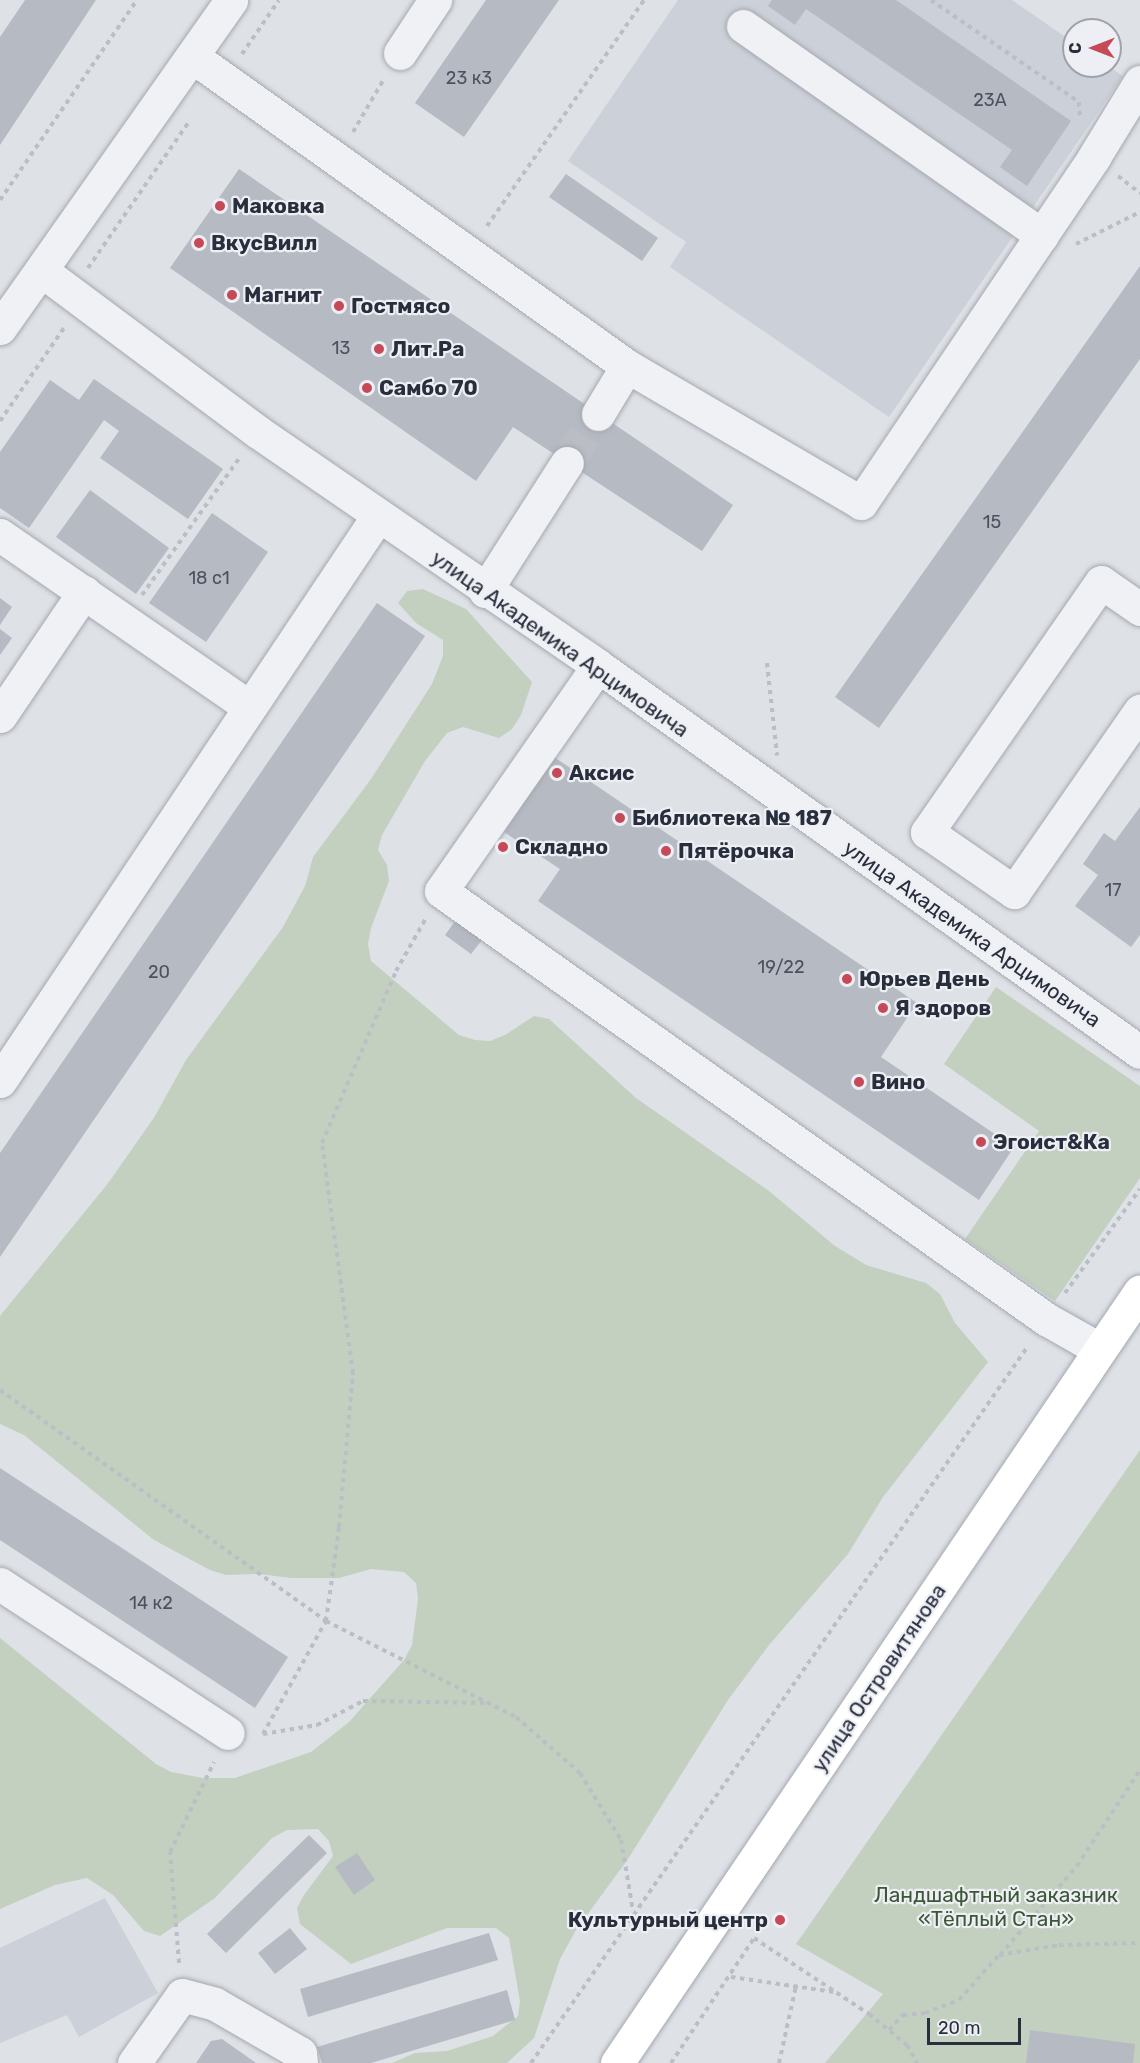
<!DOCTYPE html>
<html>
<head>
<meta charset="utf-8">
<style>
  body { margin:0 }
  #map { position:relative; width:1140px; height:2063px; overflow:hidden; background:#dee1e6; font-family:Rubik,sans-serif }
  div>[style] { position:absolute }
  .built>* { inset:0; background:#ccd0d8 }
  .green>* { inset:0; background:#c3d0bf }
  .building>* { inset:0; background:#b5bac3 }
  .minor-tunnel>* { height:33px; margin-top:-16.5px; transform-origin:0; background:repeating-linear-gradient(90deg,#babdc4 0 33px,transparent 0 49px) }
  .path>* { height:4px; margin-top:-2px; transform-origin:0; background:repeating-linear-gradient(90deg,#bcbec5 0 4.5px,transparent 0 9px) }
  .roads { filter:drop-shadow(0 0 2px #a4a8b0) drop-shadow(0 0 2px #a4a8b0) }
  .minor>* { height:33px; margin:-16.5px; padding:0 16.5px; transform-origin:16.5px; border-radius:16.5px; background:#f0f1f5 }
  .major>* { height:33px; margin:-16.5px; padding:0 16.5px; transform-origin:16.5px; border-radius:16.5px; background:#fff }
  .dots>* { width:16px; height:16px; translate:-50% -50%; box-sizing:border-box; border:3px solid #edeff4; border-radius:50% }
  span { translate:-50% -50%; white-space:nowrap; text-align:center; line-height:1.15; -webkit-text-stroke:4.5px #edeff4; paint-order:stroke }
  .number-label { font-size:18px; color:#4b515e }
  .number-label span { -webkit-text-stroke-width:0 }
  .poi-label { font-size:21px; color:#282e3c; font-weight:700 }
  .left { translate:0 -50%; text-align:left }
  .right { translate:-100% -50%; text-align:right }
  .street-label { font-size:21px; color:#282e3c }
  .park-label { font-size:21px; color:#3b5736 }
  .north { position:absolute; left:1062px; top:18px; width:60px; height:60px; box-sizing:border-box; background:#edeff4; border:2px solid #9ea2aa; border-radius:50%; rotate:270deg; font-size:16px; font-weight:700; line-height:24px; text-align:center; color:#282e3c }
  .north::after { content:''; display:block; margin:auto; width:21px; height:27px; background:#c54956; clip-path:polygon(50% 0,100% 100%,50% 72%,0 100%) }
  .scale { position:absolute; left:927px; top:2018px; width:94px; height:27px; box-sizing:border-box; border:3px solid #282e3c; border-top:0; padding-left:8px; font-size:18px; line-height:21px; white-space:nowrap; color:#282e3c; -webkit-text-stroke:4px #edeff4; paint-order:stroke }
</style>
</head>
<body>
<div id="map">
  <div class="built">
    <div style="clip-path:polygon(678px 0,1012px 0,1074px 43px,1074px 66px,1108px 66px,1123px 76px,889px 417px,670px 267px,686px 242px,568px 161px)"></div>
    <div style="clip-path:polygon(105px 1898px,158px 1993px,79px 2037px,67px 2015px,0 2043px,0 1948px)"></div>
  </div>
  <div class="green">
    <div style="clip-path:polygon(423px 589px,466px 609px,532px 682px,521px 715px,512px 729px,499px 738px,463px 727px,447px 733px,425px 761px,382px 835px,378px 850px,387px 865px,389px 881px,371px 928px,368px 944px,371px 961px,459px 1035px,475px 1040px,490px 1041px,505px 1035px,534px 1016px,549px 1019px,636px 1098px,769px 1191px,835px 1246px,866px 1265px,926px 1283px,940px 1294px,955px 1323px,988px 1362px,883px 1497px,848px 1554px,769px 1645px,728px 1700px,628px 1859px,576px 1930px,560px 1959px,534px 2038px,507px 2063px,392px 2063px,415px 2053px,447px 2051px,493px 2036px,518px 2016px,520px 2001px,509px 1938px,496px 1928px,447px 1928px,351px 1964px,300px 1924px,297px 1908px,304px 1895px,333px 1856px,329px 1841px,318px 1829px,287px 1830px,272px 1838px,215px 1898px,160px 1936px,144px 1931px,113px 1895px,87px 1878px,55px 1885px,0 1909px,0 1638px,156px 1764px,171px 1772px,203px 1778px,235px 1778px,311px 1752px,349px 1722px,404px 1660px,412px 1645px,418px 1599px,416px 1583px,404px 1572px,371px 1569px,339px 1578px,291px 1578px,259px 1574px,226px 1575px,210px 1570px,154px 1540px,24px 1435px,0 1424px,0 1316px,109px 1182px,155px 1116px,186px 1060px,283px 927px,305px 886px,313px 857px,371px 779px,432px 684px,443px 656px,443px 640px,416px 623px,398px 603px,407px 591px)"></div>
    <div style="clip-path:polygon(996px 987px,1140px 1086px,1140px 1178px,1055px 1301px,965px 1239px,1039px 1131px,944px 1064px)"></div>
    <div style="clip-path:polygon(1140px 1450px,1140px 2063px,825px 2063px,883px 1994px,796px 1944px)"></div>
  </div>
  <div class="building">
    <div style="clip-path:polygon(25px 0,96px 0,0 145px,0 37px)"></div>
    <div style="clip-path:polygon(486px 0,559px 0,464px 137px,415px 103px)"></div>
    <div style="clip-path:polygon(772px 0,896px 0,1071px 121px,1027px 186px,1000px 167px,1012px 150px,806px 9px,795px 25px,768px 6px)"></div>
    <div style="clip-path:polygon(239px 169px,733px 505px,702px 551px,513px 427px,476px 481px,170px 268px)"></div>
    <div style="clip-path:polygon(566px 174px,658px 238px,642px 261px,549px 197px)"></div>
    <div style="clip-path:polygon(1140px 266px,1140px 359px,879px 728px,835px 697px)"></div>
    <div style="clip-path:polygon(94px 379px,223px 469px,188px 519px,100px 458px,119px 431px,104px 420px,29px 528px,0 508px,0 452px,50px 380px,79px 400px)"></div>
    <div style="clip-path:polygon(90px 490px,169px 548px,136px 594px,56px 537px)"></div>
    <div style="clip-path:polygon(212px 513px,268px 552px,206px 642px,149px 603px)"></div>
    <div style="clip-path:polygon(0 598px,12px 607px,0 625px)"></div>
    <div style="clip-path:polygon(377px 603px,425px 636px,0 1257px,0 1153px)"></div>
    <div style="clip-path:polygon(0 629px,12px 638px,0 655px)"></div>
    <div style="clip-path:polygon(554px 757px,917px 1003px,881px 1057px,1014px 1147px,979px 1200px,538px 901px,560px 869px,504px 832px)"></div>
    <div style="clip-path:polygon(1140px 807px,1140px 935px,1131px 947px,1075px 906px,1098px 875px,1083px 864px,1104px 833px,1115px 841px)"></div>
    <div style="clip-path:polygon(458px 917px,485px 936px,471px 954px,445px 935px)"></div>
    <div style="clip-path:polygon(0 1468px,288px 1657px,255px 1708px,0 1540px)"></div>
    <div style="clip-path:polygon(309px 1835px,327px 1853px,226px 1953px,207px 1934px)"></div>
    <div style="clip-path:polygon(357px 1853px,375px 1880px,354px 1895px,335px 1867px)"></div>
    <div style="clip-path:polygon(290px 1928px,307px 1949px,275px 1974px,258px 1953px)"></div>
    <div style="clip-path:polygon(489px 1933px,498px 1960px,308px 2017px,300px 1989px)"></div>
    <div style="clip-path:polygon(507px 1990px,515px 2020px,371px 2063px,322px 2063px,317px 2047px)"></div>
    <div style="clip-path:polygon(1030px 2030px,1135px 2044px,1133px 2063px,1026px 2063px)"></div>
    <div style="clip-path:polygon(222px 2039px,256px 2063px,196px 2063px,211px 2041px)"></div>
  </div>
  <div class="minor-tunnel">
    <div style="left:567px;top:463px;width:58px;rotate:-57.7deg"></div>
  </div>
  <div class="path">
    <div style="left:931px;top:0;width:180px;rotate:34.6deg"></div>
    <div style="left:1079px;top:102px;width:14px;rotate:86deg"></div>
    <div style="left:242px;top:54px;width:65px;rotate:-55.6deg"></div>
    <div style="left:353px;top:132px;width:61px;rotate:-59.7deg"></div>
    <div style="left:1118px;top:176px;width:28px;rotate:38deg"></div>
    <div style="left:0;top:200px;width:242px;rotate:-55.6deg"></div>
    <div style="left:487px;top:226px;width:275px;rotate:-55.2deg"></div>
    <div style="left:1076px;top:244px;width:72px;rotate:-26.6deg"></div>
    <div style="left:88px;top:268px;width:176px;rotate:-55.4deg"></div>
    <div style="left:0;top:421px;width:113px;rotate:-55.5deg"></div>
    <div style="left:142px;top:595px;width:169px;rotate:-54.6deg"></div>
    <div style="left:767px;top:663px;width:93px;rotate:83.8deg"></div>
    <div style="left:1065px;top:1293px;width:128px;rotate:-54.2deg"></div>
    <div style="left:0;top:1390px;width:400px;rotate:35.3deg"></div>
    <div style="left:326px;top:1621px;width:213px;rotate:26.8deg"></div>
    <div style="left:516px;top:1717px;width:85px;rotate:41.2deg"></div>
    <div style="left:580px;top:1773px;width:79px;rotate:58.5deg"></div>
    <div style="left:621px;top:1840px;width:72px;rotate:80.4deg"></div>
    <div style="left:263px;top:1734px;width:129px;rotate:-60.9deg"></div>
    <div style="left:326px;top:1621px;width:95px;rotate:-82.1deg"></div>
    <div style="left:339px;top:1527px;width:155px;rotate:-84.8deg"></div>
    <div style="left:353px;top:1373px;width:232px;rotate:-97.7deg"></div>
    <div style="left:322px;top:1143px;width:187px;rotate:-66.7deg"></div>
    <div style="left:396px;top:971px;width:61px;rotate:-60.5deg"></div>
    <div style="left:263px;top:1734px;width:55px;rotate:-9.5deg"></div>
    <div style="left:317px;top:1725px;width:52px;rotate:-27.6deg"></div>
    <div style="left:363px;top:1701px;width:123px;rotate:0.9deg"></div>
    <div style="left:1000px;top:1955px;width:118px;rotate:-49.1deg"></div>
    <div style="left:1077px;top:1866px;width:115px;rotate:-56.7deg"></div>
    <div style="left:179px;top:1963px;width:111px;rotate:-94.6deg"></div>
    <div style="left:170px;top:1852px;width:100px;rotate:-63.9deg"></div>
    <div style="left:731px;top:1977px;width:104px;rotate:8.3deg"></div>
    <div style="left:889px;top:2030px;width:21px;rotate:-47deg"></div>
    <div style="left:903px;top:2015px;width:22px;rotate:-5deg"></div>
    <div style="left:925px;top:2013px;width:36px;rotate:-21deg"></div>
    <div style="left:959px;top:2000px;width:60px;rotate:-48.4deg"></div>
    <div style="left:999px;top:1955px;width:61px;rotate:-9.5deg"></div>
    <div style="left:1059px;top:1945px;width:81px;rotate:-1.4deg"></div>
    <div style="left:531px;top:2063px;width:872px;rotate:-55.27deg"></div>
    <div style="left:671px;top:2063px;width:150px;rotate:-56.4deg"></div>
    <div style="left:754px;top:1938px;width:138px;rotate:33.5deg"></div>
    <div style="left:869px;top:2014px;width:49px;rotate:39.2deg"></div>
    <div style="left:907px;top:2045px;width:21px;rotate:61deg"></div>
    <div style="left:779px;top:2063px;width:79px;rotate:-77.6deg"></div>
  </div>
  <div class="roads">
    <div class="minor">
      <div style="left:743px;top:26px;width:365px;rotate:35deg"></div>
      <div style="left:400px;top:53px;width:64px;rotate:-56.6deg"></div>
      <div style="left:193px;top:57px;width:533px;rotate:35.45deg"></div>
      <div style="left:627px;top:366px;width:271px;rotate:30.3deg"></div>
      <div style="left:861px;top:503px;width:417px;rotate:-56deg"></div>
      <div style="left:1094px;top:157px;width:88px;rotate:-58.5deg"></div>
      <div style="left:42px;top:271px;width:269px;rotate:36.7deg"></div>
      <div style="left:258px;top:432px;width:413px;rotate:34.5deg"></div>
      <div style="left:598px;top:666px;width:665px;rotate:35.46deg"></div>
      <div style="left:0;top:328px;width:401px;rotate:-54.8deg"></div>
      <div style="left:598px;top:414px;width:56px;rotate:-58.9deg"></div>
      <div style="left:0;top:535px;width:303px;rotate:34.6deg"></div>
      <div style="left:485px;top:591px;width:152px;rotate:-57.4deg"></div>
      <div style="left:1140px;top:609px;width:47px;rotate:-145.3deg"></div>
      <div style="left:1101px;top:582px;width:305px;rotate:124.8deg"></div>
      <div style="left:927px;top:832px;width:106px;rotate:34.6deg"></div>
      <div style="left:1014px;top:892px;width:221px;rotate:-55.2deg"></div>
      <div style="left:598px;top:666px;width:274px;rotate:124.9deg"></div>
      <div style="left:441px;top:891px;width:741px;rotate:35.28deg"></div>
      <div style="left:1046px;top:1319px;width:61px;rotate:29.5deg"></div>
      <div style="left:0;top:716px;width:150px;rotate:-55.9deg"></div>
      <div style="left:0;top:1081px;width:680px;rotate:-56.22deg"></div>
      <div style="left:0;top:1584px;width:272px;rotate:33.2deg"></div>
      <div style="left:134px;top:2063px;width:83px;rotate:-54.8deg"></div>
      <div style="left:182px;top:1995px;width:34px;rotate:15deg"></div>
      <div style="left:215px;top:2004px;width:98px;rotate:30deg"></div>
      <div style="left:300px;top:2053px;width:10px;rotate:84deg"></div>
    </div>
    <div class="major">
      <div style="left:617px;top:2063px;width:932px;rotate:-55.88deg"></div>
    </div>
  </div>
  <div class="dots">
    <div style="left:220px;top:206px;background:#c54956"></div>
    <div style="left:199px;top:243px;background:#c54956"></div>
    <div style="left:232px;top:295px;background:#c54956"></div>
    <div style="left:339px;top:306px;background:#c54956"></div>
    <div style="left:379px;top:349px;background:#c54956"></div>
    <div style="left:367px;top:388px;background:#c54956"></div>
    <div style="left:557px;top:773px;background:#c54956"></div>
    <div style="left:620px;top:818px;background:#c54956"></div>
    <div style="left:503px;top:847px;background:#c54956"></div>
    <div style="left:666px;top:851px;background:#c54956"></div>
    <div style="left:847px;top:979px;background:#c54956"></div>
    <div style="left:883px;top:1008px;background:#c54956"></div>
    <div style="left:859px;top:1082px;background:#c54956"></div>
    <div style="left:981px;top:1142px;background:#c54956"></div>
    <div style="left:780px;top:1920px;background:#c54956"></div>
  </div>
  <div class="number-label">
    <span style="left:469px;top:78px">23 к3</span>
    <span style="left:990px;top:100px">23А</span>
    <span style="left:341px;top:348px">13</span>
    <span style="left:992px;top:522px">15</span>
    <span style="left:209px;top:578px">18 с1</span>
    <span style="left:1113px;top:890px">17</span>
    <span style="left:781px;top:967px">19/22</span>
    <span style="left:159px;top:972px">20</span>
    <span style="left:151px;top:1603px">14 к2</span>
  </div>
  <div class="poi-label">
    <span class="left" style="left:232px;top:206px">Маковка</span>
    <span class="left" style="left:211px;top:243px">ВкусВилл</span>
    <span class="left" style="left:244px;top:295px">Магнит</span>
    <span class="left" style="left:351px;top:306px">Гостмясо</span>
    <span class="left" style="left:391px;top:349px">Лит.Ра</span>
    <span class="left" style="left:379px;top:388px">Самбо 70</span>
    <span class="left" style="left:569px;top:773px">Аксис</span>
    <span class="left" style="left:632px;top:818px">Библиотека № 187</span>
    <span class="left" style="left:515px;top:847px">Складно</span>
    <span class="left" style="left:678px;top:851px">Пятёрочка</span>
    <span class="left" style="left:859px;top:979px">Юрьев День</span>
    <span class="left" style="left:895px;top:1008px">Я здоров</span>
    <span class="left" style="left:871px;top:1082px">Вино</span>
    <span class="left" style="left:993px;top:1142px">Эгоист&amp;Ка</span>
    <span class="right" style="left:768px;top:1920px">Культурный центр</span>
  </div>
  <div class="street-label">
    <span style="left:560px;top:644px;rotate:35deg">улица Академика Арцимовича</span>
    <span style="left:972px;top:934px;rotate:35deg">улица Академика Арцимовича</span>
    <span style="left:879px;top:1678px;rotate:-56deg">улица Островитянова</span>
  </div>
  <div class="park-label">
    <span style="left:996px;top:1907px">Ландшафтный заказник<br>«Тёплый Стан»</span>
  </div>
  <div class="north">С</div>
  <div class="scale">20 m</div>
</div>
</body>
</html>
